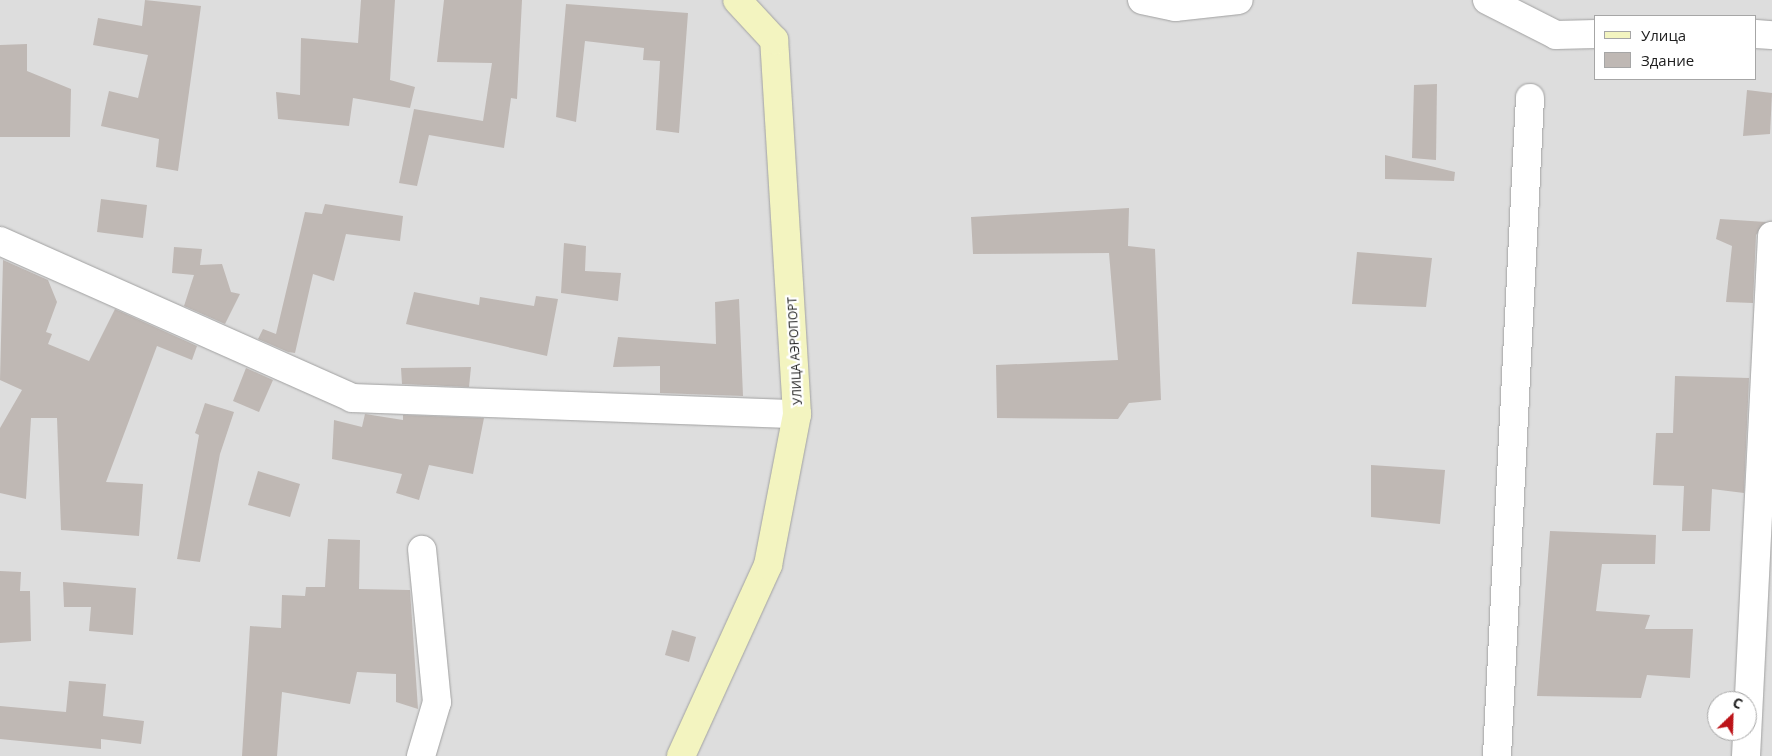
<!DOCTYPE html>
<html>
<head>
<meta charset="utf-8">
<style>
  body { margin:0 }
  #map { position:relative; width:1772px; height:756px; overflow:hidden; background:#efece7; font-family:"Open Sans",sans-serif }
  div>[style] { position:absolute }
  .residential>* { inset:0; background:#ddd }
  .building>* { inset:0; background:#bfb8b4 }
  .roads { filter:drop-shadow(0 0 1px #a1a1a1) drop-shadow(0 0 1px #a1a1a1) }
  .street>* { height:28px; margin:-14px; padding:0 14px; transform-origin:14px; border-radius:14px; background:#fff }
  .secondary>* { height:28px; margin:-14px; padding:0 14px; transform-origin:14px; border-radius:14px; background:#f3f4c0 }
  span { translate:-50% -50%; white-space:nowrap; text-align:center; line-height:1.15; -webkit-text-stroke:4.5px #fff; paint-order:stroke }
  .street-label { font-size:12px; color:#202020 }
  .legend { position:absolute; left:1594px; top:15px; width:162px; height:65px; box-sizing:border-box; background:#fff; border:1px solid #a6a6a6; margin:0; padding:6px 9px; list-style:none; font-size:15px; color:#202020 }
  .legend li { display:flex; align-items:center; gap:10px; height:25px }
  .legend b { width:25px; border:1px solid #a6a6a6 }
  .north { position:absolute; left:1707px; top:691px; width:50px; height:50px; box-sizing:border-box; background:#fff; border:1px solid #a6a6a6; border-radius:50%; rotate:24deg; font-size:14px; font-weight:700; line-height:20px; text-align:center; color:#202020 }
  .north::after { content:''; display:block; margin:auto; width:18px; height:22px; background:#bc1318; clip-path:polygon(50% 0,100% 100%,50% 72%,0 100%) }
</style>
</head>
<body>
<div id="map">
  <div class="residential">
    <div style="clip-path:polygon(evenodd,0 0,1772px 0,1772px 756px,0 756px,0 0,1596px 16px,1756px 16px,1756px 79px,1596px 79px,1596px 16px,0 0,1717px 701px,1747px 701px,1747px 731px,1717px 731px,1717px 701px)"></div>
  </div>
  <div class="building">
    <div style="clip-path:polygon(145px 0,201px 6px,178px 171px,156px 167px,159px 139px,101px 126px,109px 91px,138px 98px,148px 55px,93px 45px,98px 18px,142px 26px)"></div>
    <div style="clip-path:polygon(361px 0,395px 0,390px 80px,415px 87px,410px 108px,353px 98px,349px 126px,278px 119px,276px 92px,300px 95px,301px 38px,358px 43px)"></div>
    <div style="clip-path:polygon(444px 0,522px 0,517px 99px,511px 98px,504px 148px,429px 135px,417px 186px,399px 183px,414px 109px,483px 121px,492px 63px,437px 62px)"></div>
    <div style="clip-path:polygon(566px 4px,688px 13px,679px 133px,656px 130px,660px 61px,643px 60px,644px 48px,585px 41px,576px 122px,556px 117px)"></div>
    <div style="clip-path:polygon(27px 44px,27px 71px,71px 89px,70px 137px,0 137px,0 45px)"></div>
    <div style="clip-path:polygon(1437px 84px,1436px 160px,1412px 158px,1414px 85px)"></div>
    <div style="clip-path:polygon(1747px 90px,1772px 93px,1770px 134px,1743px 136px)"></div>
    <div style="clip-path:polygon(1385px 155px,1455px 172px,1454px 181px,1385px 179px)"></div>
    <div style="clip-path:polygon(101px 199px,147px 205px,143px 238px,97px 232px)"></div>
    <div style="clip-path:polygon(325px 204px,403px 216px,400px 241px,346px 234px,334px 281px,313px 274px,295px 353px,288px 352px,258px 339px,263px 329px,276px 334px,305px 212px,322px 214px)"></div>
    <div style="clip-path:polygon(1129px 208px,1128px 246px,1155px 249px,1161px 400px,1129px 403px,1118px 419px,997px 418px,996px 365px,1118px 360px,1109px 253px,973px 254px,971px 217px)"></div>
    <div style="clip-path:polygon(1720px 219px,1766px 222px,1756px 235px,1753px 303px,1726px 302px,1732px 246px,1716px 239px)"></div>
    <div style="clip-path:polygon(564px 243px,586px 246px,585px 271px,621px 273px,618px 301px,561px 293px)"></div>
    <div style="clip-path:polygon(174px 247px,202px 249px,200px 265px,222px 264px,231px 292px,240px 294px,225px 324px,184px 306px,194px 275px,172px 273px)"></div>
    <div style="clip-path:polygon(1357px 252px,1432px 258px,1426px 307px,1352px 304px)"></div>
    <div style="clip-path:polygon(3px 260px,48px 280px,57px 302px,46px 332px,52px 334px,48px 344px,89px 361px,115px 309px,197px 346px,192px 360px,157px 346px,106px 482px,143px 484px,139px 536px,61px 530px,57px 418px,31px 418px,26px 499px,0 493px,0 428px,22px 390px,0 380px)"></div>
    <div style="clip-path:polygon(414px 292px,479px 305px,480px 297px,534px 306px,536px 296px,558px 299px,547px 356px,406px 324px)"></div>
    <div style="clip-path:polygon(739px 299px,743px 396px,660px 393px,660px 366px,613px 367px,618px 337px,716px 344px,715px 302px)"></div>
    <div style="clip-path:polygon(471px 367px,469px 387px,402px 384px,401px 368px)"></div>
    <div style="clip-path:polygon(246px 368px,273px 380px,259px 412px,233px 401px)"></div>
    <div style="clip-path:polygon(1675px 376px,1749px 378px,1744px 493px,1712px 489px,1710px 531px,1682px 531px,1684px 486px,1653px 485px,1656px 433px,1673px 433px)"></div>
    <div style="clip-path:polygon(205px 403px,234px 412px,220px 454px,200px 562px,177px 559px,199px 435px,195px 433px)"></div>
    <div style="clip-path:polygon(365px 414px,403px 420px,403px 415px,484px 418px,473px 474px,429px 465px,419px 500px,396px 493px,402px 474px,332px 459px,334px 420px,362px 427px)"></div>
    <div style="clip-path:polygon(1371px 465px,1445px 470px,1440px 524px,1371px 517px)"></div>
    <div style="clip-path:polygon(258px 471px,300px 484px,290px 517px,248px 505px)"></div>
    <div style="clip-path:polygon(1550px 531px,1656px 535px,1655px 564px,1602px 564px,1596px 611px,1650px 615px,1645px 629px,1693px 629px,1690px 678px,1647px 675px,1641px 698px,1537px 696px)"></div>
    <div style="clip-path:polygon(328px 539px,360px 540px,359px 589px,410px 590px,418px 709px,396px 702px,396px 674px,357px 672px,350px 704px,282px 692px,277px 756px,242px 756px,250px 626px,281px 628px,282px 595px,305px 596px,306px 587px,325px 587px)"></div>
    <div style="clip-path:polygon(0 571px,21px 572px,20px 591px,30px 591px,31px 641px,0 643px)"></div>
    <div style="clip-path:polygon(63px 582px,136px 588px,133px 635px,89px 631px,91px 607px,64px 607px)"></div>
    <div style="clip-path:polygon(672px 630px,696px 637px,689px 662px,665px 655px)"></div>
    <div style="clip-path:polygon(69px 681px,106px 684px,103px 716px,144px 721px,141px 744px,101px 739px,101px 749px,0 739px,0 706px,66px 712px)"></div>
  </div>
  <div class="roads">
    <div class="street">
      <div style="left:1142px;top:0;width:34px;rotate:12deg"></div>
      <div style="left:1175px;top:7px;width:64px;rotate:-6.2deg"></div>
      <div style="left:1487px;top:0;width:77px;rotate:26.9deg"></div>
      <div style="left:1556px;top:35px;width:40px;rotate:-1.4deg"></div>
      <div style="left:1756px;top:34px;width:16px;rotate:4deg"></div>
      <div style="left:0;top:241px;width:385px;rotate:24deg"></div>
      <div style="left:352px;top:398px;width:445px;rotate:2.1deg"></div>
      <div style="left:421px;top:756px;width:56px;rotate:-73.5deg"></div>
      <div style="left:437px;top:702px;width:153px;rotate:-95.6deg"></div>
      <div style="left:1497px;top:756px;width:659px;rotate:-87.13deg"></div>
      <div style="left:1746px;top:756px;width:521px;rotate:-87.14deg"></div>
    </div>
    <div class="secondary">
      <div style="left:681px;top:756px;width:210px;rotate:-65.5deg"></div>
      <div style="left:768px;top:565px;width:154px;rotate:-79.1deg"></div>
      <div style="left:797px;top:414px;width:375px;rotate:-93.5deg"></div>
      <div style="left:774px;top:40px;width:54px;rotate:-132.8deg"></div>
    </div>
  </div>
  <div class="street-label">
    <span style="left:795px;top:351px;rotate:-93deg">УЛИЦА АЭРОПОРТ</span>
  </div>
  <ul class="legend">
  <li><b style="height:6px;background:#f3f4c0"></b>Улица</li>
  <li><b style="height:14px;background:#bfb8b4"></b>Здание</li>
  </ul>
  <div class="north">С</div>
</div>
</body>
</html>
